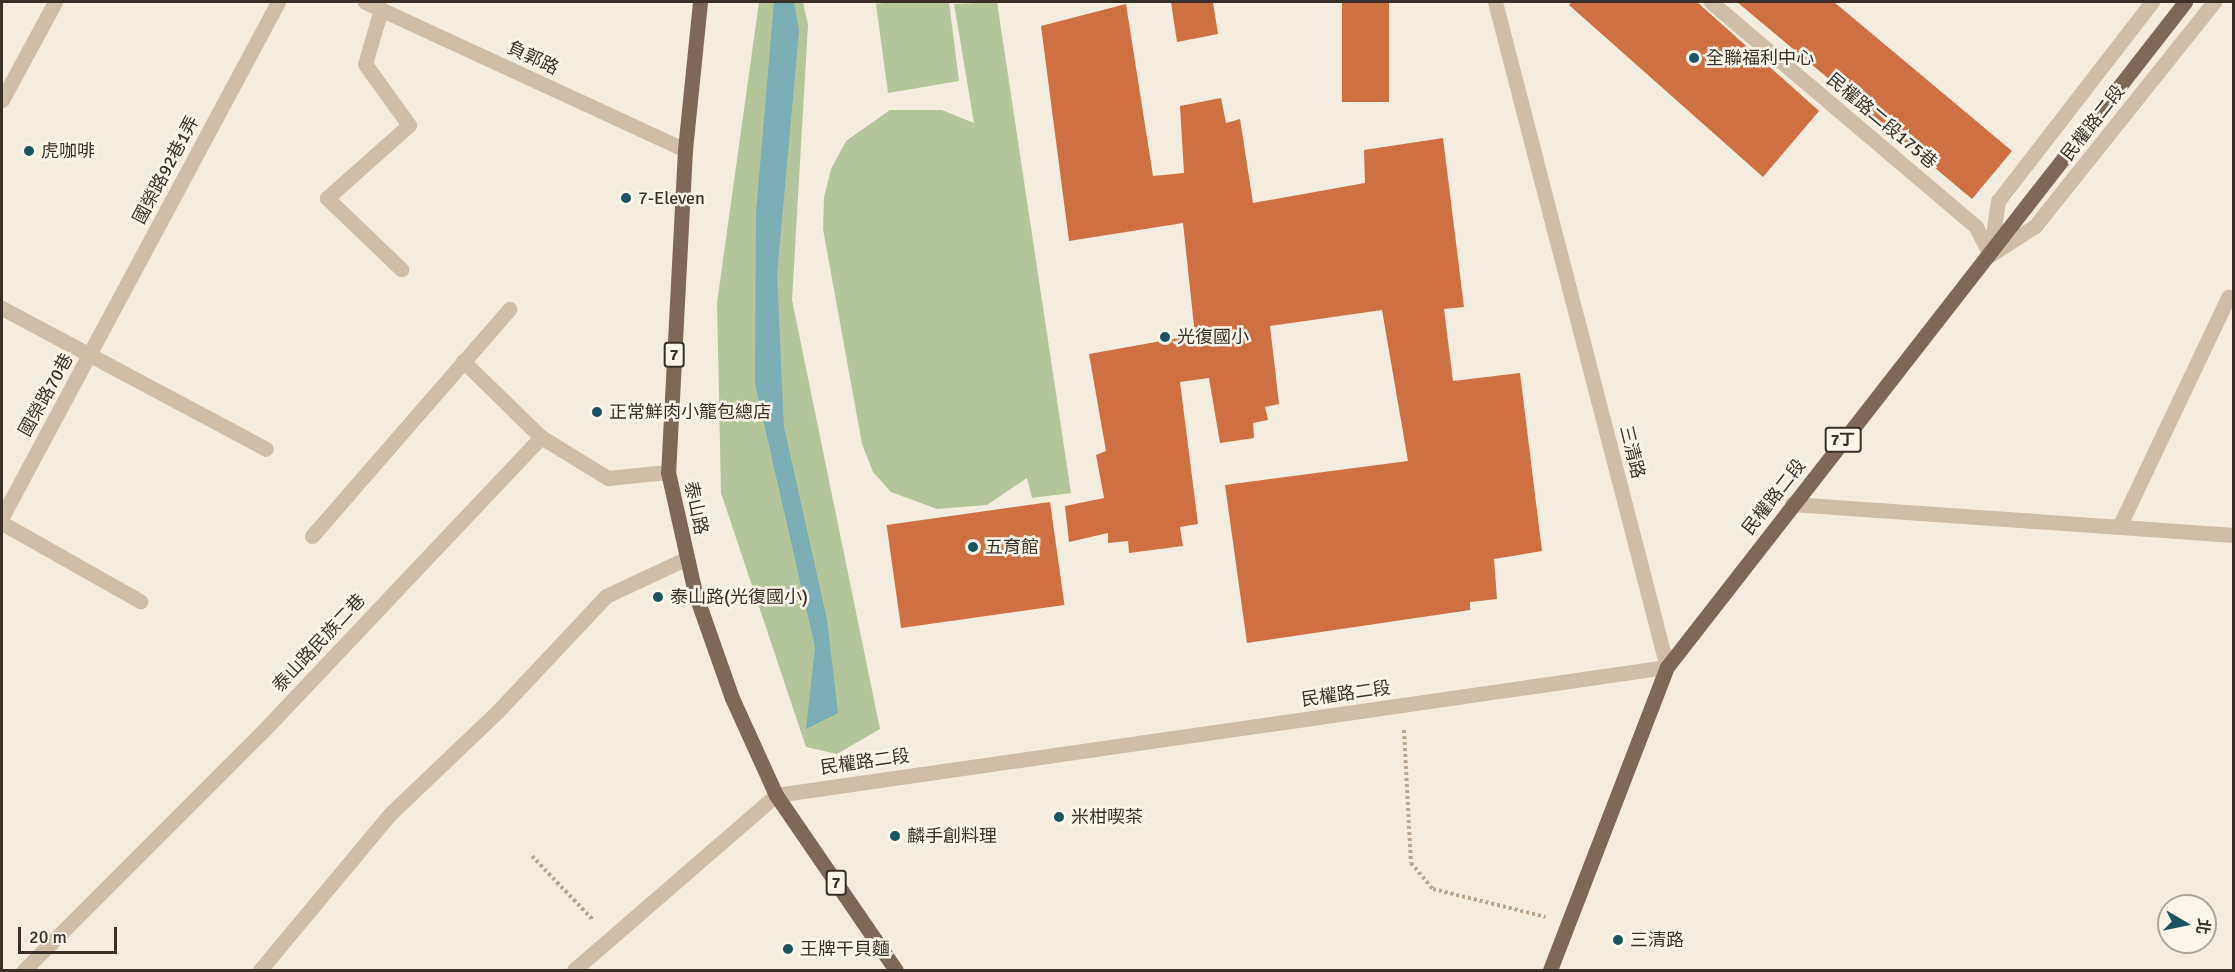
<!DOCTYPE html>
<meta charset="utf-8">
<style>
body{margin:0}
#map{position:relative;width:2235px;height:972px;overflow:hidden;background:#f4ecde;font-family:Signika,"Noto Sans TC",sans-serif}
div>[style]{position:absolute}
.green>*{inset:0;background:#b4c59c}
.water>*{inset:0;background:#7aadb4}
.building>*{inset:0;background:#ce7042;transform-origin:0 0}
.path>*{height:4px;margin-top:-2px;transform-origin:0;background:repeating-linear-gradient(90deg,#baa792 0 3px,transparent 0 6px)}
.service>*{height:15px;margin:-7.5px;padding:0 7.5px;transform-origin:7.5px;border-radius:7.5px;background:#cebda8}
.minor>*{height:15px;margin:-7.5px;padding:0 7.5px;transform-origin:7.5px;border-radius:7.5px;background:#cebda8}
.primary>*{height:15px;margin:-7.5px;padding:0 7.5px;transform-origin:7.5px;border-radius:7.5px;background:#7d6859}
.dots>*{width:16px;height:16px;translate:-50% -50%;box-sizing:border-box;border:3px solid #fbf5eb;border-radius:50%}
span{translate:-50% -50%;white-space:nowrap;text-align:center;line-height:1.15;-webkit-text-stroke:5px #fbf5eb;paint-order:stroke}
.shield-label span{padding:2px 4px;background:#fbf5eb;border:2px solid;border-radius:4px;-webkit-text-stroke-width:0}
.shield-label{font-size:16px;color:#3a3029;font-weight:700}
.street-label{font-size:18px;color:#3a3029}
.poi-label{font-size:18px;color:#3a3029}
.left{translate:0 -50%;text-align:left}
.frame{position:absolute;inset:0;border:3px solid #3a3029;pointer-events:none}
.north{position:absolute;left:2157px;top:894px;width:60px;height:60px;box-sizing:border-box;background:#fbf5eb;border:2px solid #aea69d;border-radius:50%;rotate:99deg;font-size:16px;font-weight:700;line-height:24px;text-align:center;color:#3a3029}
.north::after{content:'';display:block;margin:auto;width:21px;height:27px;background:#1b555f;clip-path:polygon(50% 0,100% 100%,50% 72%,0 100%)}
.scale{position:absolute;left:18px;top:927px;width:99px;height:27px;box-sizing:border-box;border:3px solid #3a3029;border-top:0;padding-left:8px;font-size:18px;line-height:21px;white-space:nowrap;color:#3a3029;-webkit-text-stroke:4px #fbf5eb;paint-order:stroke}
</style>
<div id="map">
<div class="green">
<div style="clip-path:polygon(759px 2px,803px 2px,808px 25px,792px 300px,880px 729px,837px 754px,806px 747px,721px 493px,717px 303px)"></div>
<div style="clip-path:polygon(892px 2px,949px 2px,959px 81px,888px 93px,876px 4px)"></div>
<div style="clip-path:polygon(997px 2px,1071px 493px,1032px 498px,1027px 478px,987px 505px,937px 509px,891px 492px,873px 472px,862px 444px,823px 229px,824px 197px,831px 169px,846px 141px,890px 110px,942px 110px,974px 123px,954px 4px)"></div>
</div>
<div class="water">
<div style="clip-path:polygon(774px 2px,794px 2px,799px 31px,777px 275px,784px 427px,827px 620px,838px 713px,806px 729px,815px 647px,755px 384px,756px 213px)"></div>
</div>
<div class="building">
<div style="clip-path:polygon(1171px 2px,1213px 2px,1218px 34px,1177px 42px)"></div>
<div style="left:1342px;top:2px;width:47px;height:100px"></div>
<div style="clip-path:polygon(1572px 2px,1697px 2px,1819px 111px,1763px 177px,1569px 5px)"></div>
<div style="clip-path:polygon(1737px 2px,1834px 2px,2012px 151px,1972px 199px)"></div>
<div style="clip-path:polygon(1126px 4px,1153px 176px,1184px 173px,1180px 106px,1221px 98px,1226px 123px,1240px 119px,1253px 203px,1365px 183px,1364px 150px,1443px 138px,1464px 307px,1444px 309px,1453px 381px,1520px 373px,1542px 551px,1494px 559px,1497px 599px,1470px 602px,1470px 610px,1247px 643px,1225px 485px,1408px 461px,1382px 310px,1270px 326px,1279px 404px,1265px 407px,1268px 420px,1253px 423px,1254px 438px,1220px 443px,1209px 378px,1180px 382px,1198px 524px,1180px 527px,1183px 546px,1129px 553px,1128px 541px,1108px 543px,1108px 533px,1069px 542px,1065px 506px,1104px 498px,1096px 455px,1106px 451px,1089px 354px,1195px 335px,1183px 223px,1069px 241px,1041px 26px)"></div>
<div style="left:1050px;top:502px;width:104px;height:165px;rotate:82deg"></div>
</div>
<div class="path">
<div style="left:1404px;top:730px;width:133px;rotate:87deg"></div>
<div style="left:1411px;top:863px;width:34px;rotate:50deg"></div>
<div style="left:1433px;top:889px;width:116px;rotate:13.9deg"></div>
<div style="left:532px;top:856px;width:88px;rotate:46.4deg"></div>
</div>
<div class="service">
<div style="left:1711px;top:2px;width:348px;rotate:40.3deg"></div>
<div style="left:1976px;top:227px;width:31px;rotate:63deg"></div>
<div style="left:381px;top:9px;width:57px;rotate:106.2deg"></div>
<div style="left:365px;top:64px;width:75px;rotate:54.2deg"></div>
<div style="left:409px;top:125px;width:110px;rotate:138.3deg"></div>
<div style="left:327px;top:198px;width:103px;rotate:43.8deg"></div>
<div style="left:1990px;top:255px;width:54px;rotate:-32.8deg"></div>
<div style="left:2035px;top:226px;width:287px;rotate:-51.4deg"></div>
<div style="left:1990px;top:255px;width:55px;rotate:-81.6deg"></div>
<div style="left:1998px;top:201px;width:252px;rotate:-52.3deg"></div>
<div style="left:2px;top:308px;width:299px;rotate:28.1deg"></div>
<div style="left:463px;top:361px;width:109px;rotate:44.3deg"></div>
<div style="left:2px;top:517px;width:584px;rotate:-61.81deg"></div>
<div style="left:2px;top:523px;width:159px;rotate:29.5deg"></div>
<div style="left:2119px;top:527px;width:255px;rotate:-64.6deg"></div>
<div style="left:312px;top:536px;width:301px;rotate:-49deg"></div>
<div style="left:24px;top:970px;width:341px;rotate:-45deg"></div>
<div style="left:265px;top:729px;width:402px;rotate:-46.6deg"></div>
<div style="left:541px;top:437px;width:79px;rotate:31.5deg"></div>
<div style="left:608px;top:478px;width:60px;rotate:-5.7deg"></div>
<div style="left:260px;top:970px;width:204px;rotate:-50.2deg"></div>
<div style="left:391px;top:813px;width:148px;rotate:-43.6deg"></div>
<div style="left:498px;top:711px;width:158px;rotate:-46.8deg"></div>
<div style="left:606px;top:596px;width:89px;rotate:-25.1deg"></div>
</div>
<div class="minor">
<div style="left:365px;top:2px;width:353px;rotate:24.8deg"></div>
<div style="left:2px;top:100px;width:111px;rotate:-61.6deg"></div>
<div style="left:1792px;top:504px;width:443px;rotate:4deg"></div>
<div style="left:574px;top:970px;width:267px;rotate:-40.9deg"></div>
<div style="left:776px;top:795px;width:900px;rotate:-8.18deg"></div>
<div style="left:1667px;top:667px;width:687px;rotate:-104.5deg"></div>
</div>
<div class="primary">
<div style="left:700px;top:2px;width:149px;rotate:95.8deg"></div>
<div style="left:685px;top:150px;width:322px;rotate:93deg"></div>
<div style="left:668px;top:472px;width:124px;rotate:77.4deg"></div>
<div style="left:695px;top:593px;width:111px;rotate:70.6deg"></div>
<div style="left:732px;top:698px;width:107px;rotate:65.6deg"></div>
<div style="left:776px;top:795px;width:212px;rotate:55.6deg"></div>
<div style="left:1550px;top:970px;width:325px;rotate:-68.9deg"></div>
<div style="left:1667px;top:667px;width:843px;rotate:-52.08deg"></div>
</div>
<div class="dots">
<div style="left:1694px;top:58px;background:#1b555f"></div>
<div style="left:29px;top:151px;background:#1b555f"></div>
<div style="left:626px;top:198px;background:#1b555f"></div>
<div style="left:1165px;top:337px;background:#1b555f"></div>
<div style="left:597px;top:412px;background:#1b555f"></div>
<div style="left:973px;top:547px;background:#1b555f"></div>
<div style="left:658px;top:597px;background:#1b555f"></div>
<div style="left:1059px;top:817px;background:#1b555f"></div>
<div style="left:895px;top:836px;background:#1b555f"></div>
<div style="left:1618px;top:940px;background:#1b555f"></div>
<div style="left:788px;top:949px;background:#1b555f"></div>
</div>
<div class="shield-label">
<span style="left:674px;top:355px">7</span>
<span style="left:1843px;top:440px">7丁</span>
<span style="left:836px;top:883px">7</span>
</div>
<div class="street-label">
<span style="left:533px;top:58px;rotate:25deg">負郭路</span>
<span style="left:1882px;top:121px;rotate:40deg">民權路二段175巷</span>
<span style="left:2093px;top:123px;rotate:-52deg">民權路二段</span>
<span style="left:166px;top:170px;rotate:-62deg">國榮路92巷1弄</span>
<span style="left:46px;top:395px;rotate:-61deg">國榮路70巷</span>
<span style="left:1632px;top:452px;rotate:76deg">三清路</span>
<span style="left:1774px;top:497px;rotate:-52deg">民權路二段</span>
<span style="left:696px;top:508px;rotate:78deg">泰山路</span>
<span style="left:319px;top:643px;rotate:-47deg">泰山路民族二巷</span>
<span style="left:1346px;top:694px;rotate:-8deg">民權路二段</span>
<span style="left:865px;top:762px;rotate:-8deg">民權路二段</span>
</div>
<div class="poi-label">
<span class="left" style="left:1706px;top:58px">全聯福利中心</span>
<span class="left" style="left:41px;top:151px">虎咖啡</span>
<span class="left" style="left:638px;top:198px">7-Eleven</span>
<span class="left" style="left:1177px;top:337px">光復國小</span>
<span class="left" style="left:609px;top:412px">正常鮮肉小籠包總店</span>
<span class="left" style="left:985px;top:547px">五育館</span>
<span class="left" style="left:670px;top:597px">泰山路(光復國小)</span>
<span class="left" style="left:1071px;top:817px">米柑喫茶</span>
<span class="left" style="left:907px;top:836px">麟手創料理</span>
<span class="left" style="left:1630px;top:940px">三清路</span>
<span class="left" style="left:800px;top:949px">王牌干貝麵</span>
</div>
<div class="frame"></div>
<div class="north">北</div>
<div class="scale">20 m</div>
</div>
